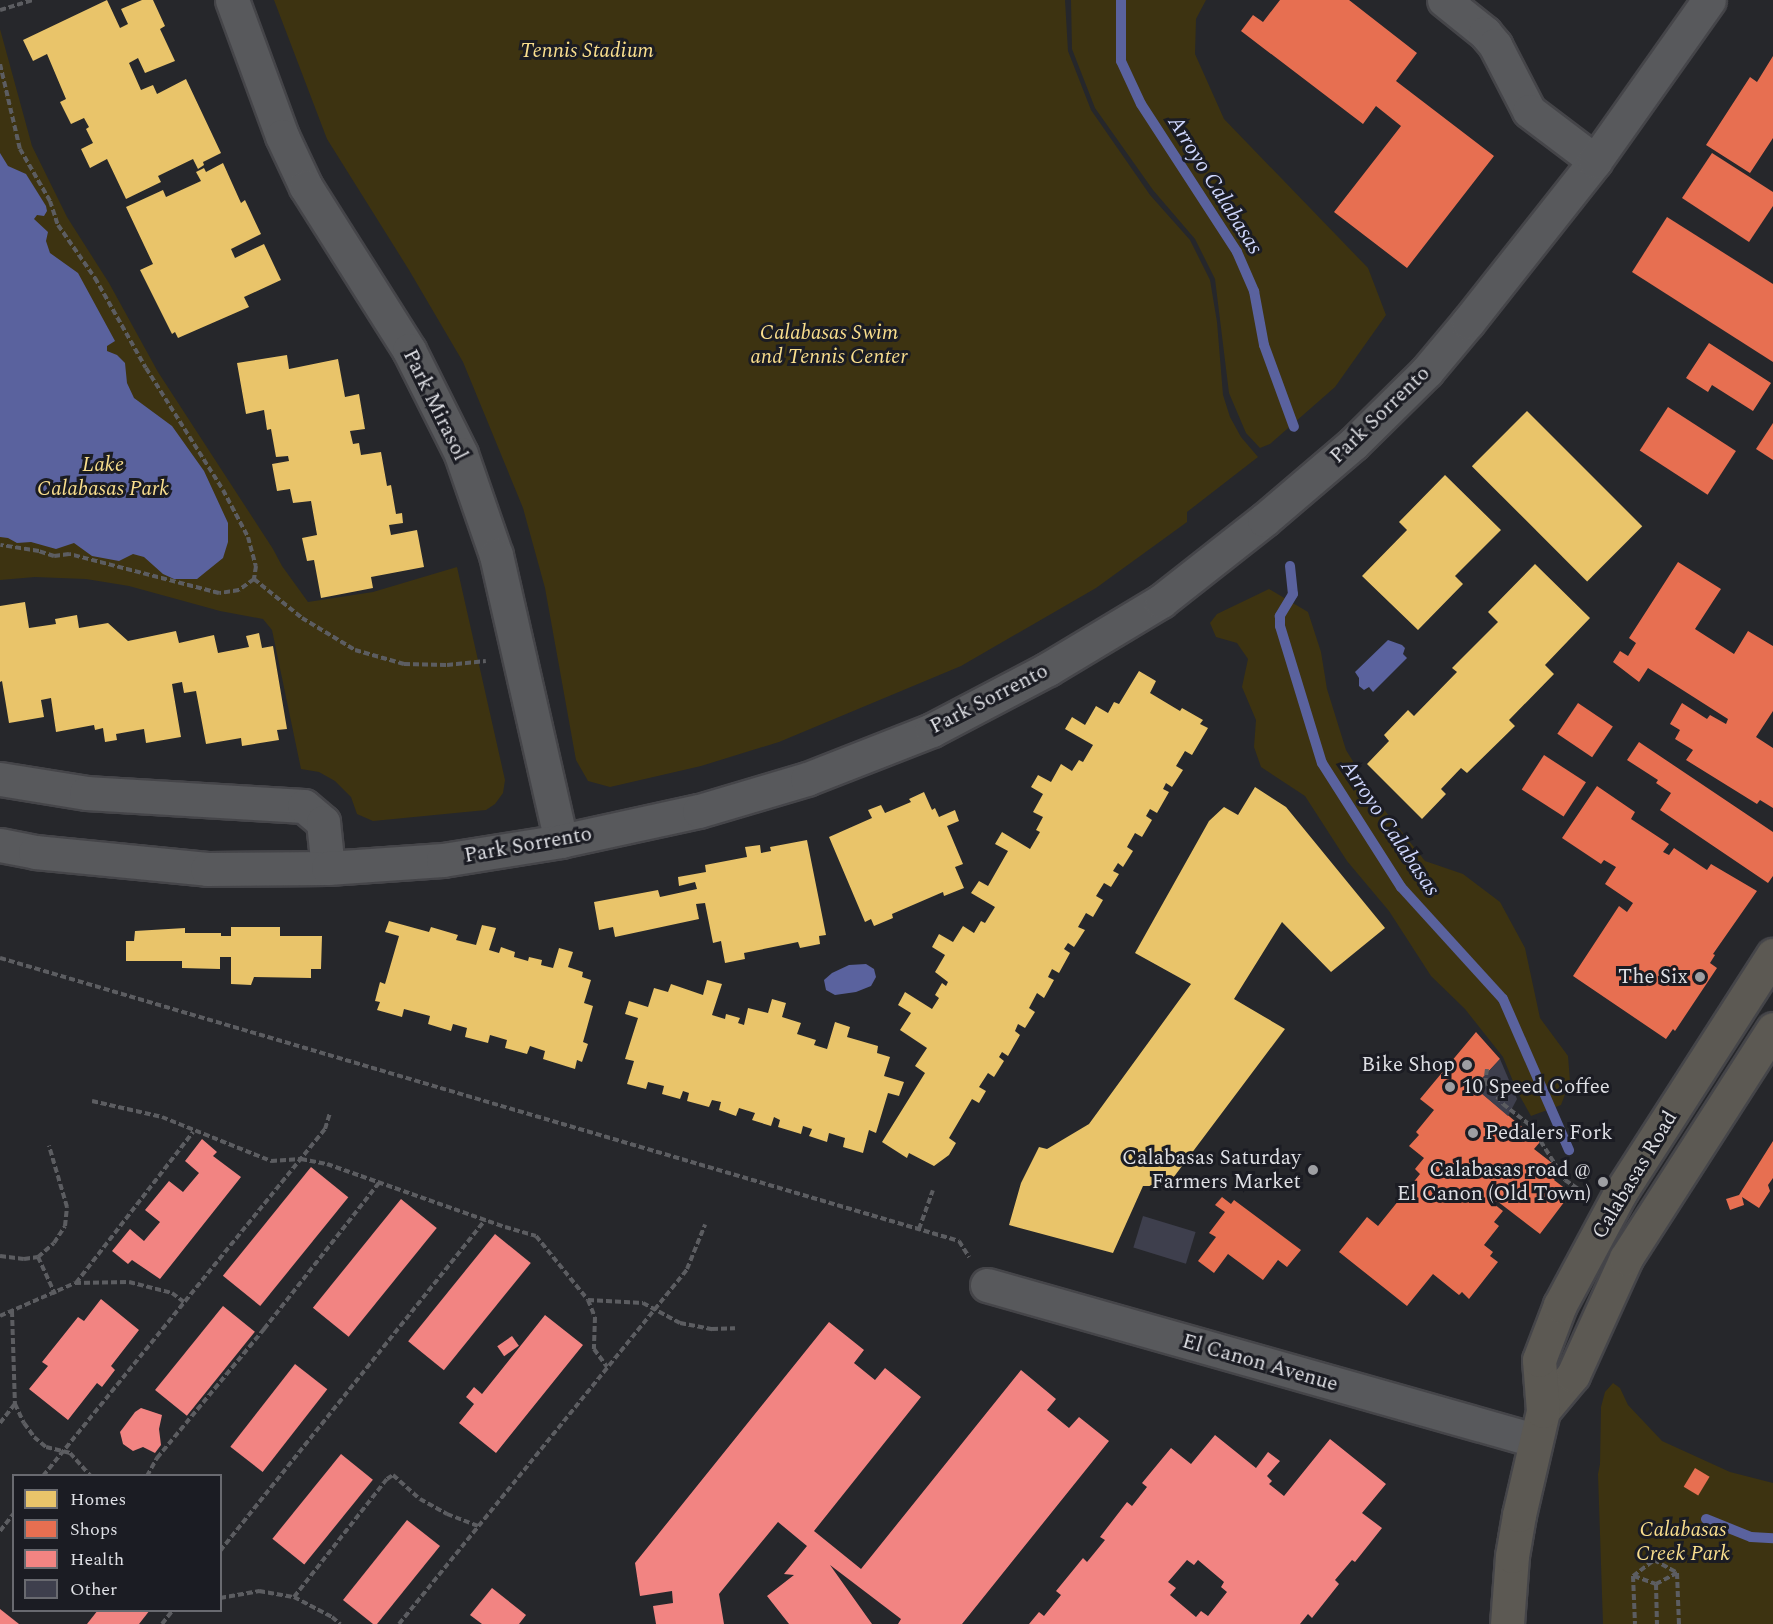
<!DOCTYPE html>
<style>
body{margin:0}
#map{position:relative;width:1773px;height:1624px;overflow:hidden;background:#26272b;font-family:Spectral,serif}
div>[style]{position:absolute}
.green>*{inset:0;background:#3d3311}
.water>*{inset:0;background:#5a629e}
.homes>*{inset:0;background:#e9c46a;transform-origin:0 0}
.shops>*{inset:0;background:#e76f51;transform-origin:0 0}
.health>*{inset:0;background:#f28482;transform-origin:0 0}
.stream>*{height:10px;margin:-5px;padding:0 5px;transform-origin:5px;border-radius:5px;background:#5a629e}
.building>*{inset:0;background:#3e3f4d;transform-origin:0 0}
.path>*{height:4px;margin-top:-2px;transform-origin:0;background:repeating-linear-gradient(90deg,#5c5d61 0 6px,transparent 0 9px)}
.roads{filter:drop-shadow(2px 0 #454549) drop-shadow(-2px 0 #454549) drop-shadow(0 2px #454549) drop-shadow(0 -2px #454549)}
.minor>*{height:33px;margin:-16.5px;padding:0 16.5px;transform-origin:16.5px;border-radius:16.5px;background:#58595c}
.major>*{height:33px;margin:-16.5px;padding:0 16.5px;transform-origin:16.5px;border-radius:16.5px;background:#5c5953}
.dots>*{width:16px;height:16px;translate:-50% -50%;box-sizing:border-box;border:3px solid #1b1c23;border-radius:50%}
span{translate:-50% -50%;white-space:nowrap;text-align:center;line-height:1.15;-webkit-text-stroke:6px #1b1c23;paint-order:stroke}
.park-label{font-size:21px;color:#f9de8d;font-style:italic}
.street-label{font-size:21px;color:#dedfe4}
.poi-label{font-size:21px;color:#dedfe4}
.right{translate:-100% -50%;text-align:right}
.left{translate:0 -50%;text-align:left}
.water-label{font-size:22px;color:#cfd7fd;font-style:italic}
.legend{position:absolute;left:12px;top:1474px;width:210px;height:138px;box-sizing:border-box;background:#1b1c23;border:2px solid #696a70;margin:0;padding:8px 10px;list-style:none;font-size:18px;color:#dedfe4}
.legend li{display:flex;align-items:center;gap:12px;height:30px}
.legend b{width:30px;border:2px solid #696a70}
</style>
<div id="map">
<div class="green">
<div style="clip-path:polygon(274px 0,1065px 0,1068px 51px,1091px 110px,1150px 195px,1190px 240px,1210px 280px,1217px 322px,1223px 395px,1230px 417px,1241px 437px,1258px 457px,1187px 512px,1187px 522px,1096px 588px,961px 666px,779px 742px,701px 766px,610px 787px,588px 781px,576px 760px,545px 588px,523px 508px,463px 362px,409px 270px,327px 139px)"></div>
<div style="clip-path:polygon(1071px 0,1206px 0,1196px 19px,1195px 54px,1224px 119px,1368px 268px,1386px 315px,1335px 387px,1270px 444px,1260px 448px,1246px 433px,1229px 393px,1215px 279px,1195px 239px,1153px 190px,1095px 108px,1072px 49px)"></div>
<div style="clip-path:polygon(0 29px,32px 146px,67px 217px,109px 283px,158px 372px,273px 549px,282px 566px,308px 602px,373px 592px,457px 567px,505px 780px,503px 793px,495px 804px,486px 810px,373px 821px,357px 814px,351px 797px,335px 781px,319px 772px,301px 769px,272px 630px,263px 619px,220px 611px,129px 586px,86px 579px,35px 577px,0 580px)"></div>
<div style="clip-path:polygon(1269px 589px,1308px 612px,1321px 652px,1327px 689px,1346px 750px,1378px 802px,1425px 861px,1463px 874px,1500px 902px,1525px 948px,1540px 1018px,1568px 1056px,1570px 1081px,1561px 1105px,1531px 1116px,1517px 1091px,1503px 1057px,1465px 1009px,1431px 976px,1389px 911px,1347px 861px,1305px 796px,1261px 767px,1254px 747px,1256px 720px,1242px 687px,1248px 659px,1237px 643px,1216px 637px,1210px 623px,1217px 614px)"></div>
<div style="clip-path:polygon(1613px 1383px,1620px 1388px,1628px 1405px,1662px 1441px,1730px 1472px,1773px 1483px,1773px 1624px,1603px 1624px,1598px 1474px,1600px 1464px,1601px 1407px,1605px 1392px)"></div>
</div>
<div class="water">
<div style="clip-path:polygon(0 153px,8px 166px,26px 174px,46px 206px,47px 211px,44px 216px,37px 215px,34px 219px,48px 232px,46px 241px,50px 253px,78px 273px,115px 341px,107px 346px,107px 351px,117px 355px,125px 363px,127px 383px,134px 398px,172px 426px,204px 471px,228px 523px,228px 542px,223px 558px,197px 579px,174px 579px,163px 574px,144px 557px,133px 554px,119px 561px,92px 556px,74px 543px,56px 549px,31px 542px,17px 543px,8px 538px,0 537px)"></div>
<div style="clip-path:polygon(1388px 640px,1402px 645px,1405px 648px,1403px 654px,1407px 658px,1373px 692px,1369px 687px,1364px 690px,1359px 686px,1359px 678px,1355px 672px)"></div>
<div style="clip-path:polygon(866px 964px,874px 969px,876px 977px,871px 986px,856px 992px,835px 995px,826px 990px,824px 980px,832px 973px,849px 965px)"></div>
</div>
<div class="homes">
<div style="clip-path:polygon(107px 0,120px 28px,128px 24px,121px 9px,142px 0,153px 0,165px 26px,160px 29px,175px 61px,145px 73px,138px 58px,129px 63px,141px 90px,153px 85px,157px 94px,186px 79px,221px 153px,203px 162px,204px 165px,198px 169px,193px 159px,158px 176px,161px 182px,126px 199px,107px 159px,90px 168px,81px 149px,93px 143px,86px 129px,89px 127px,84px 118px,71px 124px,60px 102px,66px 99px,47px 54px,33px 61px,23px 40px)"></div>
<div style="clip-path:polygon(223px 163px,241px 203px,245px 200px,261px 234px,231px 249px,235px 258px,264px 244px,281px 280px,244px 297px,249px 307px,178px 338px,175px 332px,172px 334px,140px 270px,153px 264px,126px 207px,163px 190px,166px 197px,201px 181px,196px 172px,204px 168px,206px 172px)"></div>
<div style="clip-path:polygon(287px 355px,289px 369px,338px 359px,345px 397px,359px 394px,365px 429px,350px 431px,353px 444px,359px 443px,361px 455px,381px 452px,387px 486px,391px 485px,396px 514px,402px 513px,403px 523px,389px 525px,391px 535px,417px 530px,424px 567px,371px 577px,373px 588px,321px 598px,314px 560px,307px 561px,302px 538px,317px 535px,311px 501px,293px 503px,290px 489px,277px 491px,272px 464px,289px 461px,288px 456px,276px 457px,271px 429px,267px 430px,264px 410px,246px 414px,237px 363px)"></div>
<div style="left:1527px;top:411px;width:163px;height:78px;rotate:45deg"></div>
<div style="clip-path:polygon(1445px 475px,1501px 530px,1455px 576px,1463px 584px,1418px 630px,1362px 576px,1407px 530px,1399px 522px)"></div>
<div style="clip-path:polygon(1535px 564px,1590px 618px,1545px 665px,1554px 674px,1509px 720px,1515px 726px,1467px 773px,1461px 768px,1441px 789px,1446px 794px,1422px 819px,1367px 764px,1389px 741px,1384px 735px,1408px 710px,1414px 716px,1457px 672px,1452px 668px,1498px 622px,1488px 612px)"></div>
<div style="clip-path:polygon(25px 602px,29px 628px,56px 624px,55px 619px,77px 615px,79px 628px,108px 623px,128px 641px,176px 631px,179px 643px,214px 635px,218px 653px,249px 647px,246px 636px,259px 633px,262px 648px,273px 646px,287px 729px,277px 730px,279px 740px,242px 746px,241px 738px,206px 744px,196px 691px,184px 693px,182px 682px,172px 684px,181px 737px,146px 743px,144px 729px,116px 734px,117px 740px,105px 742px,103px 728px,95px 730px,94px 725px,56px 732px,51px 698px,41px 700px,44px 717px,9px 723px,2px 681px,0 682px,0 606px)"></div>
<div style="clip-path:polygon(1139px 671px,1156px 681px,1150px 693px,1180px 711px,1182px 708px,1203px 720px,1200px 724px,1208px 728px,1192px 755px,1185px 751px,1176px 766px,1183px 770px,1172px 787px,1166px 783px,1163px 789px,1169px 792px,1157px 813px,1150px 809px,1146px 816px,1152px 820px,1142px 837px,1135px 833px,1127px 847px,1133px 851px,1123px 867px,1118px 863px,1113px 871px,1119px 874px,1111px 887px,1104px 883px,1096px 896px,1103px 900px,1093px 917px,1086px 913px,1078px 927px,1085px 930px,1074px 947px,1068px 943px,1064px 949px,1070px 953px,1059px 973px,1052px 969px,1048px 977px,1054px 980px,1044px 998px,1037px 993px,1029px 1008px,1035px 1012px,1025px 1028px,1018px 1024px,1015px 1031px,1020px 1035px,1008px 1056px,1002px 1052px,999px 1057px,1004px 1061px,994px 1077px,988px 1073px,979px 1087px,986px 1091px,979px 1103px,972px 1099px,949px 1138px,956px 1143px,949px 1155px,934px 1166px,909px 1153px,907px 1158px,882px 1142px,925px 1073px,915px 1066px,927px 1048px,900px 1030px,911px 1013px,898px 1005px,905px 992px,932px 1009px,939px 998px,935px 995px,942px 983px,946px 986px,948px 982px,935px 972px,945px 955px,932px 947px,939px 934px,953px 942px,963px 926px,974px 933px,981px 921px,985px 923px,995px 907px,971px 893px,979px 881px,988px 886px,1008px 851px,995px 844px,1002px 832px,1030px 849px,1040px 832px,1036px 830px,1043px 817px,1033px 812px,1043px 794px,1031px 787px,1038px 775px,1051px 782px,1061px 764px,1072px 771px,1079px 760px,1083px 762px,1093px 745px,1065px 729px,1072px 717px,1085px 725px,1096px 706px,1108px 713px,1114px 702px,1119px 704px)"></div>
<div style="clip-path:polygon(1255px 787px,1286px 807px,1385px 928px,1331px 972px,1282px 922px,1234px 999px,1285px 1029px,1167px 1186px,1143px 1186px,1113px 1253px,1009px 1225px,1021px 1183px,1039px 1147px,1047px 1149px,1089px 1124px,1191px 984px,1135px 953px,1209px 821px,1224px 807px,1238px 815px)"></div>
<div style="clip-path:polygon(924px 792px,932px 810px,935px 808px,939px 817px,955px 810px,959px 821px,947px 826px,963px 864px,955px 867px,964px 888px,944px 896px,943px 892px,892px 914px,893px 918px,874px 926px,871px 919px,865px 922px,829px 837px,872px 818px,868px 810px,881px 805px,885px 813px,911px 802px,909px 799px)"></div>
<div style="clip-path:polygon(807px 840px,826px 935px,819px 936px,820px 944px,800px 948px,798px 942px,744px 953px,745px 959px,725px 963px,721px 941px,713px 943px,705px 903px,696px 904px,699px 919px,615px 937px,613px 927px,599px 930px,594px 902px,658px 890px,660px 897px,697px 889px,695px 882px,679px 886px,678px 877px,706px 872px,705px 865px,747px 857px,745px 847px,760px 845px,761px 853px,771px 851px,770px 847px)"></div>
<div style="clip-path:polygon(389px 921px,429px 932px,431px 927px,458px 935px,456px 940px,476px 945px,482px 925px,496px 928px,489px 950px,499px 953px,501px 947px,515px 952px,514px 957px,528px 961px,529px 957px,542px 960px,541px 965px,553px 968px,559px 948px,573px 952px,568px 967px,583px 972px,582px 977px,591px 980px,584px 1003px,593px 1006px,583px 1042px,588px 1044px,582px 1062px,577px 1060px,575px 1069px,543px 1059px,545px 1051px,530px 1046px,527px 1054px,505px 1048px,507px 1040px,490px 1035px,488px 1043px,465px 1037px,467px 1028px,453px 1024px,451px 1031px,428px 1024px,430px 1016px,404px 1009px,402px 1017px,377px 1010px,380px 1002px,375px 1001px,380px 982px,385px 984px,399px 936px,385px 932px)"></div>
<div style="clip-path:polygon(231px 927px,280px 927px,280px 936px,322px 936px,321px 969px,311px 969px,311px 978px,254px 977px,251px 985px,231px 984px,231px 957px,220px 957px,220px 969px,182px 968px,182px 961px,126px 961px,126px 941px,134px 941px,135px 931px,185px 928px,185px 933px,221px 933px,221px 936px,231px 936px)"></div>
<div style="clip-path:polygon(707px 980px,722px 984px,712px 1015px,725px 1019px,726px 1014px,740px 1018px,738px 1023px,744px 1025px,748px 1008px,768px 1013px,772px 999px,786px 1003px,782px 1017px,801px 1023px,797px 1034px,816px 1040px,814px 1045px,827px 1049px,835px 1022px,850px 1027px,847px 1037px,878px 1046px,877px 1053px,890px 1057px,884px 1076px,904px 1082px,899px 1096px,888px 1093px,876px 1133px,869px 1130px,863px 1153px,843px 1147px,845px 1138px,829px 1133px,827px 1142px,809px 1136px,812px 1129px,803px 1126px,801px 1134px,778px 1127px,780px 1120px,774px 1117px,771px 1126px,752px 1120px,755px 1113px,739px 1108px,736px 1116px,719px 1110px,721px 1102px,712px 1100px,709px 1107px,687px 1101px,689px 1093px,683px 1091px,680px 1099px,662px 1094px,664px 1086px,648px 1082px,646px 1089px,627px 1084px,634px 1061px,625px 1059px,638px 1018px,625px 1014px,629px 1001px,648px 1007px,654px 988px,668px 992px,671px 984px,703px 995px)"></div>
</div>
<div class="shops">
<div style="clip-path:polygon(1280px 0,1349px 0,1417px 53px,1396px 81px,1494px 156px,1407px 268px,1334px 212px,1401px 126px,1376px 106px,1363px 124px,1241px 31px,1253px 15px,1263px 22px)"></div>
<div style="clip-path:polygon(1773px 56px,1773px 138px,1750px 173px,1706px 145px,1750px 77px,1757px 82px)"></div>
<div style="clip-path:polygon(1712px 153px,1773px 192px,1773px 206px,1749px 242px,1682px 198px)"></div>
<div style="clip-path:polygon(1667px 217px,1773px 284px,1773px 362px,1632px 272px)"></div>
<div style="clip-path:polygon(1709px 343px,1771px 383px,1753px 411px,1712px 385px,1708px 392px,1686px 378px)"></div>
<div style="left:1668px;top:407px;width:81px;height:52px;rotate:33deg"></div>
<div style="clip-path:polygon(1773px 423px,1773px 460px,1756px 449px)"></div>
<div style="clip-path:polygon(1678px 562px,1721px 589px,1695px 629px,1734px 654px,1748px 631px,1773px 646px,1773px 711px,1756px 737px,1773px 748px,1773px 808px,1760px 800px,1757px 804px,1686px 760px,1693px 750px,1675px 739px,1680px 730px,1670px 724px,1682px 703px,1707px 719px,1710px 715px,1726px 724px,1728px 719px,1648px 668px,1639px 682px,1613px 662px,1620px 651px,1628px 656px,1636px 643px,1629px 638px)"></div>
<div style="left:1578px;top:703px;width:42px;height:37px;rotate:34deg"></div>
<div style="clip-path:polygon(1639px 742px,1773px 832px,1773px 876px,1768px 883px,1660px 810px,1671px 793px,1656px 783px,1658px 780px,1627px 760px)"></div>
<div style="left:1544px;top:755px;width:50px;height:41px;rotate:33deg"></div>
<div style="clip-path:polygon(1597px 786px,1635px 812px,1631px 819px,1669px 844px,1663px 852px,1669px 855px,1674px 848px,1707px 870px,1711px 864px,1757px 891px,1713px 954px,1715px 955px,1710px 963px,1717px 968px,1675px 1031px,1673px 1029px,1666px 1039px,1573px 976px,1619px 906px,1627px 912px,1633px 903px,1605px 884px,1616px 867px,1604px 860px,1601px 864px,1562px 838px)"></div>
<div style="clip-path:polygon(1476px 1032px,1500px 1059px,1474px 1087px,1540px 1142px,1534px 1149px,1561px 1170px,1554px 1180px,1571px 1193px,1540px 1234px,1497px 1201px,1494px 1204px,1503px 1211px,1494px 1222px,1499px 1226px,1484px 1245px,1493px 1252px,1490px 1256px,1498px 1262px,1469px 1299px,1462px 1292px,1459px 1295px,1433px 1274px,1407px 1306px,1339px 1252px,1367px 1217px,1378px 1226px,1420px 1174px,1415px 1169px,1424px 1158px,1409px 1146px,1419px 1135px,1416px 1132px,1434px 1110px,1420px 1099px)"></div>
<div style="clip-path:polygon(1773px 1141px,1773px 1178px,1768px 1185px,1770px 1191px,1759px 1208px,1742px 1197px,1744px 1205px,1730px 1210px,1726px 1199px,1739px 1195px)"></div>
<div style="clip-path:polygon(1222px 1197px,1231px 1204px,1234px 1200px,1301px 1250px,1287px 1267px,1278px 1260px,1263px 1280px,1228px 1254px,1214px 1273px,1198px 1261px,1216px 1237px,1209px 1233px,1225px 1212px,1215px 1205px)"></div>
<div style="left:1695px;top:1468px;width:17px;height:22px;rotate:31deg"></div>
</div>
<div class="health">
<div style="clip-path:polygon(202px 1139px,217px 1152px,213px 1156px,241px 1177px,160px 1279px,132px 1260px,128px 1264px,112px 1251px,130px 1229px,144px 1241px,160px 1222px,145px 1210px,169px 1181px,183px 1192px,199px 1173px,185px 1161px)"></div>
<div style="left:311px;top:1167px;width:48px;height:140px;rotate:39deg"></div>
<div style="left:401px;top:1199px;width:46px;height:140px;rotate:39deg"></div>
<div style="left:495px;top:1234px;width:46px;height:138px;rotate:39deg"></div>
<div style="clip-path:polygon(101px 1299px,139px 1330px,111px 1366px,115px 1370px,102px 1387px,97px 1383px,68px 1420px,29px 1389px,48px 1366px,42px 1362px,78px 1317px,84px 1321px)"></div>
<div style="left:223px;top:1306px;width:41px;height:108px;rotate:39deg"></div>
<div style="clip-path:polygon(545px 1315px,583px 1345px,496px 1453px,459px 1423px,474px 1404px,466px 1397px,474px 1387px,482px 1394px)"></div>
<div style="clip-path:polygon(829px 1322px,864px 1350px,854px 1363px,875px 1380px,885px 1368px,921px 1397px,814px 1531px,861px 1569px,1021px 1370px,1056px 1399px,1047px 1410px,1069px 1428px,1079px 1417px,1109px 1441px,962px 1624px,898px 1624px,901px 1619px,830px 1565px,872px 1624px,789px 1624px,767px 1596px,794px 1575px,784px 1574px,807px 1546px,778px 1522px,719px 1594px,724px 1624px,656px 1624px,653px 1606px,673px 1603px,672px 1591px,640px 1596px,635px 1563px)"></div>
<div style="left:512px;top:1336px;width:12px;height:18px;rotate:55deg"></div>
<div style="left:295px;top:1364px;width:41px;height:105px;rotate:38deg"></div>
<div style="clip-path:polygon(141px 1408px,162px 1415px,159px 1429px,161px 1445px,155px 1453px,143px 1447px,133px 1451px,123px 1444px,120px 1432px,135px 1412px)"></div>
<div style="clip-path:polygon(evenodd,1215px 1435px,1256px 1468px,1268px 1452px,1280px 1461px,1267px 1476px,1272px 1481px,1269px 1484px,1284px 1496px,1330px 1439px,1386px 1484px,1362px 1513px,1382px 1528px,1355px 1562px,1352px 1560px,1335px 1580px,1339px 1584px,1312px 1618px,1308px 1614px,1300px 1624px,1029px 1624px,1039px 1612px,1044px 1616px,1061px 1595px,1056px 1591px,1083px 1558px,1087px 1562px,1105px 1540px,1100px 1537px,1127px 1502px,1132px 1506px,1147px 1487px,1142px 1483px,1171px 1448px,1191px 1464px,1215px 1435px,1187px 1560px,1194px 1565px,1198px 1560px,1224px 1582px,1221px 1587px,1227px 1592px,1208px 1616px,1201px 1611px,1196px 1617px,1170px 1595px,1176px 1588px,1168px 1582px,1187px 1560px)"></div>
<div style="left:341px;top:1454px;width:41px;height:109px;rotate:39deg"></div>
<div style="clip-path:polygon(407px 1520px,440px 1546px,377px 1624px,373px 1624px,343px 1600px)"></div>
<div style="clip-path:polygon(492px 1588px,526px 1615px,519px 1624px,482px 1624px,470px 1615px)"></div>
<div style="clip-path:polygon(0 1609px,19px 1624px,0 1624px)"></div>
<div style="clip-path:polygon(98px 1610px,150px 1610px,139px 1624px,87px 1624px)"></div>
</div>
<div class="stream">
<div style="left:1121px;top:0;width:61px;rotate:90deg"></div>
<div style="left:1121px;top:61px;width:47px;rotate:65.1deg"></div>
<div style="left:1141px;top:104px;width:176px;rotate:57deg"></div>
<div style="left:1237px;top:252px;width:43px;rotate:66.4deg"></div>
<div style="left:1254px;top:291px;width:55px;rotate:79.5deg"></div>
<div style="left:1264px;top:345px;width:87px;rotate:69.9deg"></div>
<div style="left:1290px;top:566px;width:28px;rotate:84deg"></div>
<div style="left:1293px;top:594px;width:26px;rotate:121deg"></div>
<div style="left:1280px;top:616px;width:10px;rotate:90deg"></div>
<div style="left:1280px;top:626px;width:143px;rotate:73deg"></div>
<div style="left:1322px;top:763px;width:147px;rotate:57.5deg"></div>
<div style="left:1401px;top:887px;width:151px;rotate:47.7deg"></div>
<div style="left:1503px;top:999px;width:165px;rotate:66.4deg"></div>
<div style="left:1706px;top:1519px;width:48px;rotate:21.8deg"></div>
<div style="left:1751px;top:1537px;width:22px;rotate:3deg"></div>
</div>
<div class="building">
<div style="clip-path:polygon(1500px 1059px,1517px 1099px,1508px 1116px,1474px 1087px)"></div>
<div style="left:1143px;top:1216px;width:55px;height:33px;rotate:17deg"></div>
</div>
<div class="path">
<div style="left:0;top:10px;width:34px;rotate:-17deg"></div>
<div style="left:0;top:64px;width:87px;rotate:76.8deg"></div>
<div style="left:20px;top:149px;width:60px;rotate:60deg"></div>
<div style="left:50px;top:201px;width:25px;rotate:72deg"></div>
<div style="left:58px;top:225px;width:65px;rotate:55.1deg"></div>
<div style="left:95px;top:278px;width:103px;rotate:60.5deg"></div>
<div style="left:146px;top:368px;width:144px;rotate:57.7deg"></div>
<div style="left:223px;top:490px;width:53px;rotate:62deg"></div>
<div style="left:248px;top:537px;width:30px;rotate:75deg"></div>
<div style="left:256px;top:566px;width:13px;rotate:99deg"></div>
<div style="left:254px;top:579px;width:19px;rotate:144deg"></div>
<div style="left:239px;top:590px;width:20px;rotate:171deg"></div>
<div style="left:219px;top:593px;width:155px;rotate:-165.4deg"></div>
<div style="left:69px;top:554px;width:15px;rotate:172deg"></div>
<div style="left:54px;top:556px;width:16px;rotate:-162deg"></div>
<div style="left:39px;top:551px;width:39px;rotate:-171deg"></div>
<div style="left:254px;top:579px;width:62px;rotate:39.1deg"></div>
<div style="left:302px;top:618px;width:62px;rotate:31.1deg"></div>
<div style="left:355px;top:650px;width:51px;rotate:15.9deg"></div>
<div style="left:404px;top:664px;width:43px;rotate:1.3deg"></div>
<div style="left:447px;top:665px;width:39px;rotate:-6deg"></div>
<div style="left:0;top:958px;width:1000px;rotate:16.44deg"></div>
<div style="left:959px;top:1241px;width:19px;rotate:58deg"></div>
<div style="left:1487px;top:1069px;width:14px;rotate:98deg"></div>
<div style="left:1485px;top:1083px;width:28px;rotate:49deg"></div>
<div style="left:1503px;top:1104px;width:36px;rotate:38deg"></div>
<div style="left:1531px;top:1126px;width:64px;rotate:57.8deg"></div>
<div style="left:1565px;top:1180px;width:23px;rotate:34deg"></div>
<div style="left:92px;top:1101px;width:72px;rotate:12.9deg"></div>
<div style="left:162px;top:1117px;width:118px;rotate:22deg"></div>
<div style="left:271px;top:1161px;width:30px;rotate:-4deg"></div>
<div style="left:301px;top:1159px;width:26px;rotate:11deg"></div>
<div style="left:327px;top:1164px;width:189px;rotate:19.5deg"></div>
<div style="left:505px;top:1227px;width:32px;rotate:16deg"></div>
<div style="left:536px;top:1236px;width:82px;rotate:50.9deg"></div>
<div style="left:588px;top:1300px;width:18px;rotate:68deg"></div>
<div style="left:595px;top:1317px;width:32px;rotate:92deg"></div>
<div style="left:594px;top:1349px;width:22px;rotate:54deg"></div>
<div style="left:919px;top:1229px;width:41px;rotate:-70.3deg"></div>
<div style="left:0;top:1256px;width:24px;rotate:7deg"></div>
<div style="left:24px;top:1259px;width:14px;rotate:-8deg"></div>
<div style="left:38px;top:1257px;width:41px;rotate:65.3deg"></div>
<div style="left:38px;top:1257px;width:21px;rotate:-41deg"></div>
<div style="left:54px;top:1243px;width:20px;rotate:-57deg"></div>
<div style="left:65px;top:1226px;width:19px;rotate:-84deg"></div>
<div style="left:67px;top:1207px;width:64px;rotate:-106.4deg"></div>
<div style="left:76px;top:1283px;width:191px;rotate:-52.2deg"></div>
<div style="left:588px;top:1300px;width:55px;rotate:3.1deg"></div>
<div style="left:643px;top:1303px;width:42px;rotate:28.4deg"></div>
<div style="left:680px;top:1323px;width:33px;rotate:11deg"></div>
<div style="left:712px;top:1329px;width:23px;rotate:-2deg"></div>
<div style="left:12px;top:1311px;width:93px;rotate:88.2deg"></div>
<div style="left:15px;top:1404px;width:21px;rotate:65deg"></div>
<div style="left:24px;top:1423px;width:17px;rotate:54deg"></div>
<div style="left:34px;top:1437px;width:16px;rotate:40deg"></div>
<div style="left:46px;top:1447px;width:25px;rotate:14deg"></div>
<div style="left:70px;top:1453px;width:31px;rotate:48deg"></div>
<div style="left:0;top:1316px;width:82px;rotate:-23.7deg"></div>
<div style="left:75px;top:1283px;width:54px;rotate:-1.1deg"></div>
<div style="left:129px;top:1282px;width:44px;rotate:14.3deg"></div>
<div style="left:172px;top:1293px;width:15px;rotate:37deg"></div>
<div style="left:0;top:1423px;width:24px;rotate:-52deg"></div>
<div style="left:43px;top:1476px;width:447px;rotate:-50.9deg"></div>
<div style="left:325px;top:1129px;width:17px;rotate:-73deg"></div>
<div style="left:147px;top:1476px;width:21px;rotate:-61deg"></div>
<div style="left:157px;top:1458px;width:168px;rotate:-50.3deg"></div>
<div style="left:264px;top:1329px;width:186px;rotate:-51.8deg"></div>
<div style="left:0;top:1531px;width:23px;rotate:-52deg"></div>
<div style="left:220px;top:1551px;width:424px;rotate:-51.3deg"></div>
<div style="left:1633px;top:1576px;width:26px;rotate:-37deg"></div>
<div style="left:1654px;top:1560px;width:26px;rotate:29deg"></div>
<div style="left:1677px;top:1573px;width:51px;rotate:87.8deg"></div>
<div style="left:1633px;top:1576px;width:48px;rotate:87.6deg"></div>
<div style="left:1634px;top:1576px;width:23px;rotate:20deg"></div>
<div style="left:1656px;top:1584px;width:24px;rotate:-28deg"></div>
<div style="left:1656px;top:1584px;width:40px;rotate:88.6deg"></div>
<div style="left:294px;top:1597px;width:150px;rotate:-51.8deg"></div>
<div style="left:387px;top:1479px;width:7px;rotate:-34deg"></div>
<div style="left:393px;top:1475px;width:36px;rotate:42deg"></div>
<div style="left:420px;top:1499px;width:31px;rotate:29deg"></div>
<div style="left:447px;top:1514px;width:33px;rotate:21deg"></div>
<div style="left:220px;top:1598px;width:40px;rotate:-10deg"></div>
<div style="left:259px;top:1591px;width:36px;rotate:10deg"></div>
<div style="left:294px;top:1597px;width:43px;rotate:27.8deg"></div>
<div style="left:332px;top:1617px;width:11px;rotate:41deg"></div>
<div style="left:162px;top:1624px;width:18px;rotate:-52deg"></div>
<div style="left:399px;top:1624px;width:457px;rotate:-50.9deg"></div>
<div style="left:687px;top:1269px;width:48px;rotate:-67.8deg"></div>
</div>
<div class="roads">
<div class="minor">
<div style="left:232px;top:0;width:145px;rotate:69.8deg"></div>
<div style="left:282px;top:136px;width:56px;rotate:64.8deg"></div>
<div style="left:306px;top:187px;width:193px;rotate:57.7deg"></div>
<div style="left:409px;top:350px;width:116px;rotate:63.4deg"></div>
<div style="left:461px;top:454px;width:107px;rotate:70.9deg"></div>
<div style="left:496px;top:555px;width:293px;rotate:77.2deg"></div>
<div style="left:1444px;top:0;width:53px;rotate:38.8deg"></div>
<div style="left:1485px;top:33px;width:16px;rotate:50deg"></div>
<div style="left:1495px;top:45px;width:74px;rotate:62.7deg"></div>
<div style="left:1529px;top:111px;width:83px;rotate:37.1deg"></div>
<div style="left:0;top:779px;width:87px;rotate:9.2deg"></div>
<div style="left:86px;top:793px;width:218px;rotate:3.4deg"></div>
<div style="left:304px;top:806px;width:25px;rotate:40deg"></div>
<div style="left:323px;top:822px;width:46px;rotate:83.8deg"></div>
<div style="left:0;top:845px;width:36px;rotate:11deg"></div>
<div style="left:35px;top:852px;width:173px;rotate:5.6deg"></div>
<div style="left:207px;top:869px;width:121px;rotate:-0.5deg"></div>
<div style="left:328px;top:868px;width:115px;rotate:-4deg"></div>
<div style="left:443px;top:860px;width:120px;rotate:-9.1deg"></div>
<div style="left:561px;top:841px;width:141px;rotate:-12.3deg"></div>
<div style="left:699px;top:811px;width:113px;rotate:-16.5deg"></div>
<div style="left:807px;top:779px;width:134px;rotate:-21.4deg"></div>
<div style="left:932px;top:730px;width:131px;rotate:-27.7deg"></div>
<div style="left:1048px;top:669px;width:132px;rotate:-31deg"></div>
<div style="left:1161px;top:601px;width:131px;rotate:-38.2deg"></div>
<div style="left:1264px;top:520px;width:117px;rotate:-40.5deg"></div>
<div style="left:1353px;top:444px;width:104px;rotate:-44.6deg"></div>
<div style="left:1427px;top:371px;width:64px;rotate:-50.1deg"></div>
<div style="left:1468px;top:322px;width:205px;rotate:-51.7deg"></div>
<div style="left:1595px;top:161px;width:197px;rotate:-54.7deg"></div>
<div style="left:987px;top:1285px;width:569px;rotate:15.82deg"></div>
</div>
<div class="major">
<div style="left:1543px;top:1411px;width:47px;rotate:-50.2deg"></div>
<div style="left:1573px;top:1375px;width:128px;rotate:-65.6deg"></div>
<div style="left:1626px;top:1258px;width:272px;rotate:-57.3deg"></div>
<div style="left:1507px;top:1624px;width:68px;rotate:-85.8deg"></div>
<div style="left:1512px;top:1556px;width:42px;rotate:-80.3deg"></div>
<div style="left:1519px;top:1515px;width:107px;rotate:-77deg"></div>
<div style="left:1543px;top:1411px;width:51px;rotate:-94.5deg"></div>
<div style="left:1539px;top:1360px;width:59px;rotate:-69.1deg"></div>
<div style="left:1560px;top:1305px;width:127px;rotate:-61.8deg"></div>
<div style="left:1620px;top:1193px;width:283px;rotate:-57.3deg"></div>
</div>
</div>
<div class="dots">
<div style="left:1700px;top:977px;background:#9e9fa3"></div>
<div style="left:1467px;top:1065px;background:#9e9fa3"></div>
<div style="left:1450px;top:1087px;background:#9e9fa3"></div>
<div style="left:1473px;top:1133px;background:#9e9fa3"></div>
<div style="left:1313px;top:1170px;background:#9e9fa3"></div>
<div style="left:1603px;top:1182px;background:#9e9fa3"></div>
</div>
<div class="park-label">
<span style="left:587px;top:51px">Tennis Stadium</span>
<span style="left:829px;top:345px">Calabasas Swim<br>and Tennis Center</span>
<span style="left:103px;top:477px">Lake<br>Calabasas Park</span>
<span style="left:1683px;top:1542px">Calabasas<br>Creek Park</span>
</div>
<div class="street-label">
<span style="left:435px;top:405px;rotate:64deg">Park Mirasol</span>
<span style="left:1380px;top:415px;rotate:-44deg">Park Sorrento</span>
<span style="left:989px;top:699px;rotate:-27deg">Park Sorrento</span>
<span style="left:528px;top:845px;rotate:-10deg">Park Sorrento</span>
<span style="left:1635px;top:1175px;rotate:-59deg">Calabasas Road</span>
<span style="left:1260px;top:1363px;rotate:16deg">El Canon Avenue</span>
</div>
<div class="poi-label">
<span class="right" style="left:1688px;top:977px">The Six</span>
<span class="right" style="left:1455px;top:1065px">Bike Shop</span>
<span class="left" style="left:1462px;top:1087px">10 Speed Coffee</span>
<span class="left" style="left:1485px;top:1133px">Pedalers Fork</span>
<span class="right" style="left:1301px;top:1170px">Calabasas Saturday<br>Farmers Market</span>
<span class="right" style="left:1591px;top:1182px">Calabasas road @<br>El Canon (Old Town)</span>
</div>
<div class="water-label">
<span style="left:1215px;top:185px;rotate:58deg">Arroyo Calabasas</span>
<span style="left:1390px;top:828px;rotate:56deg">Arroyo Calabasas</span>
</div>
<ul class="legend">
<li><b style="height:16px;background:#e9c46a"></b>Homes</li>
<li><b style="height:16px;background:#e76f51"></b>Shops</li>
<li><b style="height:16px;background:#f28482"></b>Health</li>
<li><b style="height:16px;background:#3e3f4d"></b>Other</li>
</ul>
</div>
